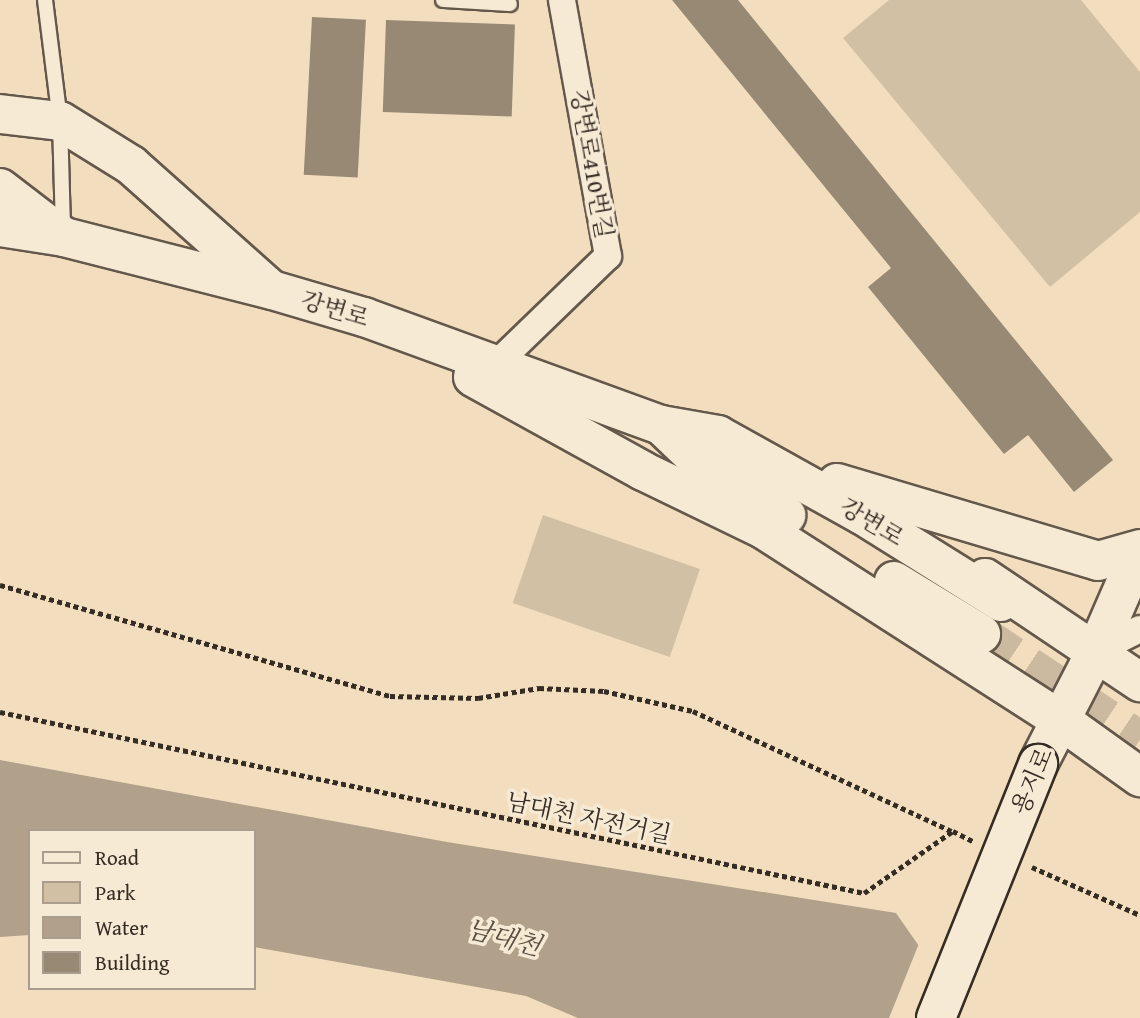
<!DOCTYPE html>
<meta charset="utf-8">
<style>
body{margin:0}
#map{position:relative;width:1140px;height:1018px;overflow:hidden;background:#f2debf;font-family:"Gentium Book Plus","Noto Serif KR",serif}
div>[style]{position:absolute}
.green>*{inset:0;background:#d2c0a4;transform-origin:0 0}
.water>*{inset:0;background:#b2a18a}
.pier>*{inset:0;background:#f2debf}
.building>*{inset:0;background:#978974;transform-origin:0 0}
.secondary-tunnel>*{height:38px;margin-top:-19px;transform-origin:0;background:repeating-linear-gradient(90deg,#ccbaa0 0 38px,transparent 0 57px)}
.path>*{height:4.5px;margin-top:-2.25px;transform-origin:0;background:repeating-linear-gradient(90deg,#352c23 0 5px,transparent 0 8.5px)}
.roads{filter:drop-shadow(2px 0 #64584a) drop-shadow(-2px 0 #64584a) drop-shadow(0 2px #64584a) drop-shadow(0 -2px #64584a)}
.lane>*{height:14px;margin:-7px;padding:0 7px;transform-origin:7px;border-radius:7px;background:#f7ead5}
.street>*{height:26px;margin:-13px;padding:0 13px;transform-origin:13px;border-radius:13px;background:#f7ead5}
.secondary>*{height:38px;margin:-19px;padding:0 19px;transform-origin:19px;border-radius:19px;background:#f7ead5}
.bridges{filter:drop-shadow(2px 0 #352c23) drop-shadow(-2px 0 #352c23) drop-shadow(0 2px #352c23) drop-shadow(0 -2px #352c23)}
.secondary-bridge>*{height:38px;margin:-19px;padding:0 19px;transform-origin:19px;border-radius:19px;background:#f7ead5}
span{translate:-50% -50%;white-space:nowrap;text-align:center;line-height:1.15;-webkit-text-stroke:7px #f7ead5;paint-order:stroke}
.street-label{font-size:24px;color:#352c23}
.water-label{font-size:26px;color:#5a4f42;font-style:italic}
.legend{position:absolute;left:28px;top:829px;width:228px;height:161px;box-sizing:border-box;background:#f7ead5;border:2px solid #a99e8e;margin:0;padding:9px 12px;list-style:none;font-size:21px;color:#352c23}
.legend li{display:flex;align-items:center;gap:14px;height:35px}
.legend b{width:35px;border:2px solid #a99e8e}
</style>
<div id="map">
<div class="green">
<div style="clip-path:polygon(889px 0,1081px 0,1140px 72px,1140px 212px,1050px 287px,843px 38px)"></div>
<div style="left:543px;top:515px;width:166px;height:93px;rotate:19deg"></div>
</div>
<div class="water">
<div style="clip-path:polygon(0 760px,447px 842px,896px 913px,969px 1018px,578px 1018px,526px 996px,254px 947px,254px 831px,30px 831px,30px 935px,0 937px)"></div>
</div>
<div class="pier">
<div style="clip-path:polygon(920px 941px,972px 1016px,973px 1018px,889px 1018px)"></div>
</div>
<div class="building">
<div style="clip-path:polygon(672px 0,738px 0,1113px 460px,1074px 492px,1028px 435px,1004px 454px,868px 287px,891px 268px)"></div>
<div style="left:312px;top:17px;width:54px;height:158px;rotate:3deg"></div>
<div style="left:386px;top:20px;width:129px;height:92px;rotate:2deg"></div>
</div>
<div class="secondary-tunnel">
<div style="left:981px;top:634px;width:191px;rotate:33.7deg"></div>
</div>
<div class="path">
<div style="left:0;top:585px;width:405px;rotate:15.9deg"></div>
<div style="left:390px;top:696px;width:88px;rotate:1.3deg"></div>
<div style="left:478px;top:698px;width:62px;rotate:-9.3deg"></div>
<div style="left:539px;top:688px;width:65px;rotate:2.6deg"></div>
<div style="left:604px;top:691px;width:91px;rotate:12.7deg"></div>
<div style="left:693px;top:711px;width:285px;rotate:24.9deg"></div>
<div style="left:0;top:712px;width:883px;rotate:11.83deg"></div>
<div style="left:864px;top:893px;width:108px;rotate:-34.9deg"></div>
<div style="left:953px;top:831px;width:22px;rotate:27deg"></div>
<div style="left:1032px;top:867px;width:118px;rotate:24deg"></div>
</div>
<div class="roads">
<div class="lane">
<div style="left:45px;top:0;width:122px;rotate:82.9deg"></div>
<div style="left:60px;top:121px;width:107px;rotate:88.4deg"></div>
<div style="left:443px;top:0;width:67px;rotate:3.4deg"></div>
</div>
<div class="street">
<div style="left:495px;top:365px;width:157px;rotate:-44deg"></div>
<div style="left:608px;top:256px;width:260px;rotate:-100.2deg"></div>
<div style="left:1096px;top:651px;width:49px;rotate:-26.6deg"></div>
</div>
<div class="secondary">
<div style="left:0;top:114px;width:60px;rotate:6.7deg"></div>
<div style="left:60px;top:121px;width:84px;rotate:31.8deg"></div>
<div style="left:131px;top:165px;width:186px;rotate:41.7deg"></div>
<div style="left:0;top:188px;width:76px;rotate:37.5deg"></div>
<div style="left:0;top:227px;width:65px;rotate:8.9deg"></div>
<div style="left:64px;top:237px;width:215px;rotate:14.3deg"></div>
<div style="left:272px;top:290px;width:96px;rotate:16.4deg"></div>
<div style="left:364px;top:317px;width:316px;rotate:20deg"></div>
<div style="left:661px;top:425px;width:58px;rotate:10deg"></div>
<div style="left:718px;top:435px;width:165px;rotate:29.1deg"></div>
<div style="left:862px;top:515px;width:164px;rotate:32deg"></div>
<div style="left:473px;top:377px;width:194px;rotate:28.9deg"></div>
<div style="left:643px;top:471px;width:133px;rotate:25.8deg"></div>
<div style="left:763px;top:529px;width:352px;rotate:32.7deg"></div>
<div style="left:1059px;top:719px;width:100px;rotate:35.6deg"></div>
<div style="left:661px;top:425px;width:59px;rotate:43.6deg"></div>
<div style="left:704px;top:466px;width:96px;rotate:30.9deg"></div>
<div style="left:837px;top:483px;width:272px;rotate:16.6deg"></div>
<div style="left:1098px;top:561px;width:44px;rotate:-15.9deg"></div>
<div style="left:985px;top:578px;width:187px;rotate:33.9deg"></div>
<div style="left:894px;top:581px;width:102px;rotate:31.3deg"></div>
<div style="left:1038px;top:764px;width:127px;rotate:-62.8deg"></div>
<div style="left:1096px;top:651px;width:110px;rotate:-66.5deg"></div>
</div>
</div>
<div class="bridges">
<div class="secondary-bridge">
<div style="left:936px;top:1018px;width:274px;rotate:-68.1deg"></div>
</div>
</div>
<div class="street-label">
<span style="left:592px;top:164px;rotate:80deg">강변로410번길</span>
<span style="left:335px;top:309px;rotate:17deg">강변로</span>
<span style="left:872px;top:522px;rotate:31deg">강변로</span>
<span style="left:1032px;top:781px;rotate:-67deg">용지로</span>
<span style="left:589px;top:818px;rotate:12deg">남대천 자전거길</span>
</div>
<div class="water-label">
<span style="left:504px;top:937px;rotate:15deg">남대천</span>
</div>
<ul class="legend">
<li><b style="height:9px;background:#f7ead5"></b>Road</li>
<li><b style="height:19px;background:#d2c0a4"></b>Park</li>
<li><b style="height:19px;background:#b2a18a"></b>Water</li>
<li><b style="height:19px;background:#978974"></b>Building</li>
</ul>
</div>
